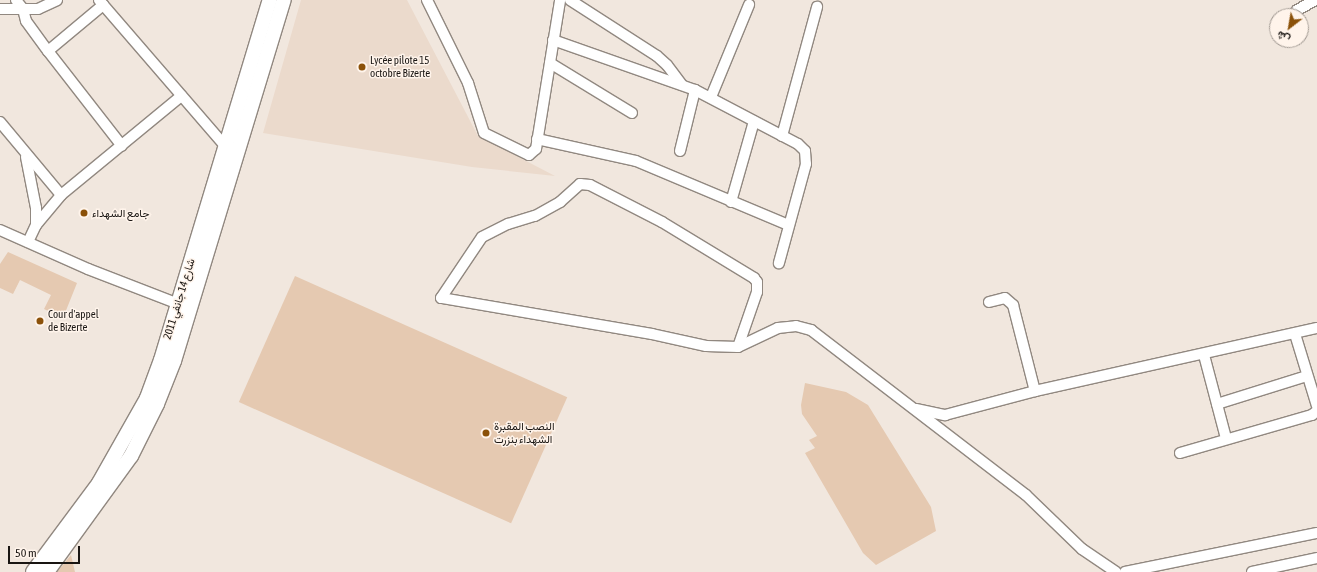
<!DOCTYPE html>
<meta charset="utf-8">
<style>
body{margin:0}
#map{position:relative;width:1317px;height:572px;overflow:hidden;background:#f1e7de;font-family:"Asap Condensed",Vazirmatn,sans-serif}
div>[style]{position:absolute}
.built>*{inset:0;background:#ebdacc}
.green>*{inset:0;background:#e5c9b1;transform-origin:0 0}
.roads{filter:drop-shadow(1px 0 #918880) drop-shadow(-1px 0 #918880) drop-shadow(0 1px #918880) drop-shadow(0 -1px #918880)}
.street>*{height:10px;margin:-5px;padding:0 5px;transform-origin:5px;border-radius:5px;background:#fff}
.secondary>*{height:14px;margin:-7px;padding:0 7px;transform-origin:7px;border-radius:7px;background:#fff}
.dots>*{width:11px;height:11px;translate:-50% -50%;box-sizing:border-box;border:2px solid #fff4eb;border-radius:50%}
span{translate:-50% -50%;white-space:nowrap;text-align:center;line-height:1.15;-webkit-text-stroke:3px #fff4eb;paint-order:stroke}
.poi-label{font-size:11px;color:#191512}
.left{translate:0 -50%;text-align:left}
.street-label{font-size:11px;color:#191512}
.north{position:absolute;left:1269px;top:8px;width:40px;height:40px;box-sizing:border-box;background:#fff4eb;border:1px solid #a39b94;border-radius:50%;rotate:211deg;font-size:11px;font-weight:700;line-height:16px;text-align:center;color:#191512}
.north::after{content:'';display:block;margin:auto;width:14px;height:18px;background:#8b5109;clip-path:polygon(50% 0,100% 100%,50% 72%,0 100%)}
.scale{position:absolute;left:8px;top:546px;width:72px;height:18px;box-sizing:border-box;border:2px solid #191512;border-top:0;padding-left:5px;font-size:12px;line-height:14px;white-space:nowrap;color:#191512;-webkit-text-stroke:3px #fff4eb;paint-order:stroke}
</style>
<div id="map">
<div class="built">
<div style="clip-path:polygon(301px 0,407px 0,478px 136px,555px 176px,472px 167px,263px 133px)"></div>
</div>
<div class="green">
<div style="clip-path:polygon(8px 252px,77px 283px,63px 318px,44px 309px,51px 295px,20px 280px,13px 294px,0 288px,0 264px)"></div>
<div style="left:295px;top:276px;width:298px;height:138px;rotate:24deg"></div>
<div style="clip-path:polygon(805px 383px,846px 392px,868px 405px,931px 507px,936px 531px,876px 565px,863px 553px,805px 453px,815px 448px,809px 440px,817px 436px,802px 414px,801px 405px)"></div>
<div style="clip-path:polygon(71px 555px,75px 572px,57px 572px)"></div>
</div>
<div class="roads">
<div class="street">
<div style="left:16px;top:0;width:11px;rotate:52deg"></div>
<div style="left:23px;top:9px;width:12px;rotate:76deg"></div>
<div style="left:26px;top:21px;width:37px;rotate:54deg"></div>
<div style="left:48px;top:51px;width:120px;rotate:52.1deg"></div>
<div style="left:99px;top:0;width:194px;rotate:49.2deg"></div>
<div style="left:427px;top:0;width:93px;rotate:63.7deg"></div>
<div style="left:468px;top:83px;width:52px;rotate:72.3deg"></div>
<div style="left:484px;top:133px;width:50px;rotate:26.1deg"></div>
<div style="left:529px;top:155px;width:9px;rotate:-41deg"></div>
<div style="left:536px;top:149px;width:151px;rotate:-80.8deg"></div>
<div style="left:570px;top:0;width:103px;rotate:32.8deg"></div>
<div style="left:657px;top:56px;width:13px;rotate:42deg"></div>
<div style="left:667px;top:65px;width:25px;rotate:53deg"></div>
<div style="left:0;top:9px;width:38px"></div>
<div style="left:38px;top:9px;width:21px;rotate:-25deg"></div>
<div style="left:1297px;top:10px;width:21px;rotate:-28deg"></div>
<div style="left:553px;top:40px;width:151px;rotate:19.4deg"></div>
<div style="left:695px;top:90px;width:116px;rotate:27.7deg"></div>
<div style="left:798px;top:144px;width:10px;rotate:45deg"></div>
<div style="left:805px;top:151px;width:13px;rotate:86deg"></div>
<div style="left:806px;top:164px;width:103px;rotate:105.3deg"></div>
<div style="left:48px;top:51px;width:72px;rotate:-39.9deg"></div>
<div style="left:550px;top:63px;width:96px;rotate:31.4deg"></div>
<div style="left:711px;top:97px;width:100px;rotate:-67.6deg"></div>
<div style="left:0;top:122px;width:95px;rotate:50.1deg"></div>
<div style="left:782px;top:136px;width:134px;rotate:-74.8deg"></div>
<div style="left:537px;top:139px;width:101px;rotate:12.5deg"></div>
<div style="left:636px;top:161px;width:165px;rotate:22.8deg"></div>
<div style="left:680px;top:151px;width:63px;rotate:-76.2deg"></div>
<div style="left:26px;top:157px;width:52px;rotate:78.9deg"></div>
<div style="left:36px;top:208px;width:17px;rotate:90deg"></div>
<div style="left:580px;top:184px;width:10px;rotate:6deg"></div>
<div style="left:590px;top:185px;width:81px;rotate:27.2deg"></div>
<div style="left:662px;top:222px;width:108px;rotate:31.3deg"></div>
<div style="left:754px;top:278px;width:5px;rotate:53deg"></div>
<div style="left:757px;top:282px;width:10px;rotate:90deg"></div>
<div style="left:757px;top:292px;width:58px;rotate:109.1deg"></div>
<div style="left:738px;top:347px;width:32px;rotate:-178deg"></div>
<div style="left:706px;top:346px;width:55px;rotate:-167.5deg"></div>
<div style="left:652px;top:334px;width:214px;rotate:-170.3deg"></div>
<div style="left:441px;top:298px;width:73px;rotate:-56.1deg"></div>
<div style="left:482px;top:237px;width:29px;rotate:-27deg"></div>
<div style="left:508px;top:224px;width:28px;rotate:-17deg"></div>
<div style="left:535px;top:216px;width:29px;rotate:-29deg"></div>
<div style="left:560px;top:202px;width:27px;rotate:-42deg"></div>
<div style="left:731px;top:202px;width:84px;rotate:-74.1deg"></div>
<div style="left:0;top:230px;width:96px;rotate:23.9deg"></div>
<div style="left:88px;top:269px;width:103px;rotate:21.1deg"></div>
<div style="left:28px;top:242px;width:19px;rotate:-65deg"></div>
<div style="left:36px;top:225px;width:39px;rotate:-50deg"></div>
<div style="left:61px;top:195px;width:156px;rotate:-39.5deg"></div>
<div style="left:989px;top:302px;width:16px;rotate:-14deg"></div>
<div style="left:1005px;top:298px;width:11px;rotate:41deg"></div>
<div style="left:1013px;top:305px;width:89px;rotate:75.7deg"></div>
<div style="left:1295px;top:334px;width:75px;rotate:73deg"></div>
<div style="left:738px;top:347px;width:44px;rotate:-25.4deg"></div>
<div style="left:778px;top:328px;width:18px;rotate:-6deg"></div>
<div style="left:796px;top:326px;width:16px;rotate:15deg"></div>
<div style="left:811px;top:330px;width:271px;rotate:37.5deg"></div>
<div style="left:1026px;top:495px;width:78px;rotate:44deg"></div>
<div style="left:1082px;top:549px;width:41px;rotate:34.1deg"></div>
<div style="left:1204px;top:355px;width:86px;rotate:75.2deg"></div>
<div style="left:1217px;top:404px;width:94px;rotate:-17.3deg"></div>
<div style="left:916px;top:409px;width:30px;rotate:12deg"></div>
<div style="left:945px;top:415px;width:93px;rotate:-14.9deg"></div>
<div style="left:1035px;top:391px;width:289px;rotate:-12.6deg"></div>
<div style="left:1180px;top:453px;width:137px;rotate:-16.1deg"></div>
<div style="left:1312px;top:415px;width:6px;rotate:-39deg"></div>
<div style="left:1125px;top:572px;width:196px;rotate:-11.5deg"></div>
<div style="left:1252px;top:572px;width:66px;rotate:-12.2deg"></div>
</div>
<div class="secondary">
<div style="left:33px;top:572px;width:111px;rotate:-53.4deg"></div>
<div style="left:99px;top:483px;width:98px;rotate:-60.5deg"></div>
<div style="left:147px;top:398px;width:40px;rotate:-69.8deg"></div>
<div style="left:161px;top:360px;width:376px;rotate:-73.2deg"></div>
<div style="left:47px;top:572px;width:143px;rotate:-54.1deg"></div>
<div style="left:131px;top:456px;width:58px;rotate:-63.4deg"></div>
<div style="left:157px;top:404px;width:46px;rotate:-68.4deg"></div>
<div style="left:174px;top:361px;width:377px;rotate:-73.1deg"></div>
</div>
</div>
<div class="dots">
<div style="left:362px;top:67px;background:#8b5109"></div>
<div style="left:84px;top:213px;background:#8b5109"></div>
<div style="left:40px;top:321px;background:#8b5109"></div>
<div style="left:486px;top:433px;background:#8b5109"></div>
</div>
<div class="poi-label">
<span class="left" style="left:370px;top:67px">Lycée pilote 15<br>octobre Bizerte</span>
<span class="left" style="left:92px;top:213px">جامع الشهداء</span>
<span class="left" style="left:48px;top:321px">Cour d'appel<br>de Bizerte</span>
<span class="left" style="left:494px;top:433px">النصب المقبرة<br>الشهداء بنزرت</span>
</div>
<div class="street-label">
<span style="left:179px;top:299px;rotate:-73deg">شارع 14 جانفي 2011</span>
</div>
<div class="north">ش</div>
<div class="scale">50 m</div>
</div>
